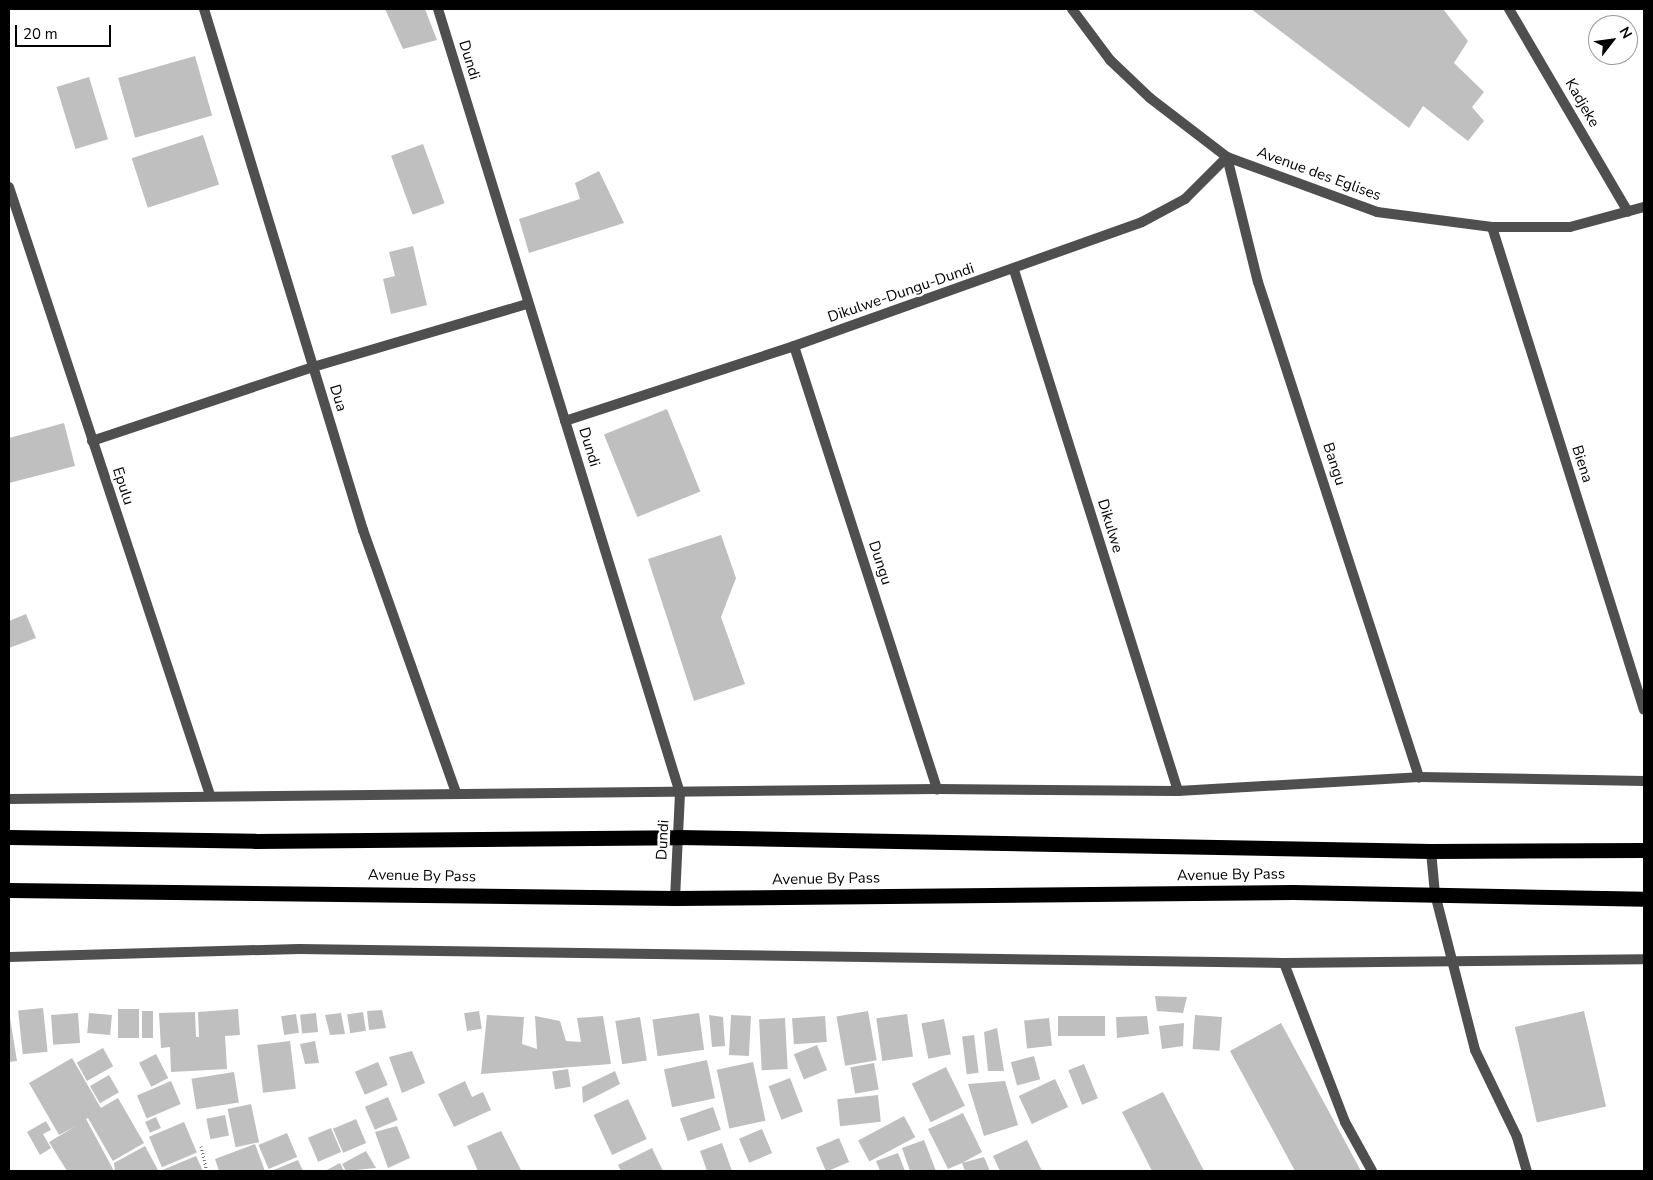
<!DOCTYPE html>
<style>
body{margin:0}
#map{position:relative;width:1653px;height:1180px;overflow:hidden;background:#fff;font-family:"Nunito Sans",sans-serif}
div>[style]{position:absolute}
.building>*{inset:0;background:#bfbfbf;transform-origin:0 0}
.path>*{height:3px;margin-top:-1.5px;transform-origin:0;background:repeating-linear-gradient(90deg,#717171 0 1px,transparent 0 3.5px)}
.lane>*{height:10px;margin:-5px;padding:0 5px;transform-origin:5px;border-radius:5px;background:#4f4f4f}
.street>*{height:10px;margin:-5px;padding:0 5px;transform-origin:5px;border-radius:5px;background:#4f4f4f}
.highway>*{height:15px;margin:-7.5px;padding:0 7.5px;transform-origin:7.5px;border-radius:7.5px;background:#000}
span{translate:-50% -50%;white-space:nowrap;text-align:center;line-height:1.15;-webkit-text-stroke:5px #fff;paint-order:stroke}
.street-label{font-size:15px;color:#000}
.frame{position:absolute;inset:0;border:10px solid #000;pointer-events:none}
.north{position:absolute;left:1588px;top:15px;width:50px;height:50px;box-sizing:border-box;background:#fff;border:1px solid #999;border-radius:50%;rotate:60deg;font-size:14px;font-weight:700;line-height:20px;text-align:center;color:#000}
.north::after{content:'';display:block;margin:auto;width:18px;height:22px;background:#000;clip-path:polygon(50% 0,100% 100%,50% 72%,0 100%)}
.scale{position:absolute;left:15px;top:25px;width:96px;height:22px;box-sizing:border-box;border:2px solid #000;border-top:0;padding-left:6px;font-size:15px;line-height:18px;white-space:nowrap;color:#000;-webkit-text-stroke:4px #fff;paint-order:stroke}
</style>
<div id="map">
<div class="building">
<div style="clip-path:polygon(385px 9px,425px 9px,437px 40px,403px 49px)"></div>
<div style="clip-path:polygon(1251px 9px,1443px 9px,1468px 41px,1454px 63px,1484px 92px,1472px 107px,1484px 121px,1468px 141px,1423px 106px,1409px 128px)"></div>
<div style="left:195px;top:56px;width:62px;height:80px;rotate:74deg"></div>
<div style="left:89px;top:77px;width:65px;height:34px;rotate:73deg"></div>
<div style="left:203px;top:135px;width:52px;height:75px;rotate:72deg"></div>
<div style="left:423px;top:144px;width:63px;height:34px;rotate:70deg"></div>
<div style="clip-path:polygon(599px 171px,624px 223px,529px 253px,519px 219px,580px 199px,575px 183px)"></div>
<div style="clip-path:polygon(413px 246px,427px 305px,391px 314px,383px 279px,395px 276px,389px 252px)"></div>
<div style="left:667px;top:409px;width:89px;height:68px;rotate:68deg"></div>
<div style="clip-path:polygon(64px 423px,75px 466px,9px 483px,9px 438px)"></div>
<div style="clip-path:polygon(721px 535px,736px 578px,721px 617px,745px 684px,694px 701px,648px 559px)"></div>
<div style="clip-path:polygon(26px 614px,36px 638px,9px 648px,9px 621px)"></div>
<div style="clip-path:polygon(1155px 996px,1187px 997px,1183px 1013px,1157px 1011px)"></div>
<div style="left:43px;top:1008px;width:44px;height:25px;rotate:84deg"></div>
<div style="left:118px;top:1009px;width:21px;height:29px"></div>
<div style="clip-path:polygon(238px 1009px,240px 1035px,225px 1036px,227px 1069px,171px 1072px,170px 1047px,161px 1048px,159px 1013px,195px 1012px,196px 1037px,199px 1037px,198px 1012px)"></div>
<div style="clip-path:polygon(382px 1010px,386px 1028px,369px 1030px,367px 1011px)"></div>
<div style="left:142px;top:1011px;width:11px;height:27px"></div>
<div style="left:479px;top:1011px;width:18px;height:15px;rotate:81deg"></div>
<div style="left:868px;top:1011px;width:50px;height:32px;rotate:80deg"></div>
<div style="left:1584px;top:1011px;width:98px;height:71px;rotate:77deg"></div>
<div style="clip-path:polygon(9px 1012px,17px 1061px,9px 1062px)"></div>
<div style="left:363px;top:1012px;width:19px;height:16px;rotate:81deg"></div>
<div style="left:78px;top:1013px;width:30px;height:27px;rotate:86deg"></div>
<div style="left:89px;top:1013px;width:23px;height:20px;rotate:5deg"></div>
<div style="left:316px;top:1013px;width:19px;height:16px;rotate:84deg"></div>
<div style="clip-path:polygon(341px 1013px,345px 1034px,330px 1035px,325px 1015px)"></div>
<div style="left:699px;top:1013px;width:37px;height:47px;rotate:82deg"></div>
<div style="left:296px;top:1014px;width:19px;height:15px;rotate:81deg"></div>
<div style="left:907px;top:1014px;width:43px;height:31px;rotate:82deg"></div>
<div style="clip-path:polygon(487px 1015px,524px 1017px,522px 1044px,537px 1049px,535px 1016px,560px 1021px,566px 1041px,581px 1042px,577px 1018px,603px 1016px,611px 1064px,481px 1074px)"></div>
<div style="clip-path:polygon(709px 1015px,723px 1017px,725px 1046px,712px 1047px)"></div>
<div style="left:731px;top:1015px;width:20px;height:40px;rotate:3deg"></div>
<div style="left:1195px;top:1015px;width:27px;height:34px;rotate:4deg"></div>
<div style="left:825px;top:1016px;width:26px;height:33px;rotate:86deg"></div>
<div style="left:1105px;top:1016px;width:20px;height:47px;rotate:90deg"></div>
<div style="clip-path:polygon(1147px 1016px,1149px 1034px,1117px 1038px,1116px 1017px)"></div>
<div style="left:640px;top:1017px;width:44px;height:25px;rotate:81deg"></div>
<div style="left:785px;top:1018px;width:51px;height:26px;rotate:87deg"></div>
<div style="left:1049px;top:1018px;width:28px;height:25px;rotate:84deg"></div>
<div style="left:944px;top:1019px;width:36px;height:23px;rotate:79deg"></div>
<div style="clip-path:polygon(1184px 1023px,1183px 1046px,1162px 1049px,1159px 1026px)"></div>
<div style="clip-path:polygon(1281px 1023px,1361px 1171px,1295px 1171px,1230px 1051px)"></div>
<div style="clip-path:polygon(997px 1028px,1004px 1071px,988px 1071px,984px 1032px)"></div>
<div style="left:974px;top:1035px;width:38px;height:12px;rotate:83deg"></div>
<div style="left:290px;top:1041px;width:48px;height:33px;rotate:83deg"></div>
<div style="clip-path:polygon(315px 1041px,319px 1063px,305px 1064px,300px 1044px)"></div>
<div style="left:817px;top:1045px;width:27px;height:25px;rotate:68deg"></div>
<div style="left:103px;top:1048px;width:21px;height:30px;rotate:61deg"></div>
<div style="clip-path:polygon(412px 1051px,425px 1083px,402px 1093px,389px 1057px)"></div>
<div style="left:156px;top:1054px;width:27px;height:19px;rotate:63deg"></div>
<div style="left:1034px;top:1056px;width:24px;height:24px;rotate:75deg"></div>
<div style="clip-path:polygon(72px 1058px,102px 1110px,86px 1119px,114px 1171px,67px 1171px,49px 1142px,76px 1126px,59px 1135px,29px 1083px)"></div>
<div style="left:707px;top:1060px;width:39px;height:44px;rotate:78deg"></div>
<div style="left:378px;top:1062px;width:25px;height:25px;rotate:67deg"></div>
<div style="left:753px;top:1062px;width:60px;height:37px;rotate:78deg"></div>
<div style="left:874px;top:1063px;width:27px;height:24px;rotate:80deg"></div>
<div style="left:1084px;top:1064px;width:37px;height:17px;rotate:68deg"></div>
<div style="left:946px;top:1067px;width:43px;height:38px;rotate:64deg"></div>
<div style="left:568px;top:1069px;width:18px;height:16px;rotate:81deg"></div>
<div style="clip-path:polygon(615px 1071px,620px 1084px,583px 1103px,582px 1087px)"></div>
<div style="left:234px;top:1072px;width:31px;height:43px;rotate:81deg"></div>
<div style="left:109px;top:1075px;width:20px;height:22px;rotate:60deg"></div>
<div style="left:790px;top:1078px;width:36px;height:23px;rotate:69deg"></div>
<div style="left:1055px;top:1079px;width:31px;height:40px;rotate:65deg"></div>
<div style="left:171px;top:1081px;width:25px;height:37px;rotate:67deg"></div>
<div style="clip-path:polygon(465px 1081px,472px 1097px,483px 1092px,491px 1110px,454px 1127px,438px 1094px)"></div>
<div style="clip-path:polygon(1005px 1081px,1018px 1125px,984px 1136px,968px 1084px)"></div>
<div style="clip-path:polygon(1163px 1092px,1204px 1171px,1152px 1171px,1122px 1112px)"></div>
<div style="left:878px;top:1095px;width:27px;height:41px;rotate:84deg"></div>
<div style="left:388px;top:1097px;width:25px;height:25px;rotate:67deg"></div>
<div style="left:118px;top:1098px;width:52px;height:36px;rotate:60deg"></div>
<div style="left:628px;top:1099px;width:44px;height:38px;rotate:65deg"></div>
<div style="left:251px;top:1104px;width:39px;height:24px;rotate:78deg"></div>
<div style="left:713px;top:1107px;width:24px;height:35px;rotate:71deg"></div>
<div style="clip-path:polygon(963px 1113px,982px 1152px,962px 1163px,984px 1157px,990px 1171px,965px 1171px,962px 1163px,948px 1169px,928px 1129px)"></div>
<div style="left:225px;top:1115px;width:21px;height:19px;rotate:79deg"></div>
<div style="left:904px;top:1116px;width:24px;height:52px;rotate:62deg"></div>
<div style="left:156px;top:1117px;width:12px;height:12px;rotate:66deg"></div>
<div style="left:356px;top:1119px;width:26px;height:25px;rotate:67deg"></div>
<div style="clip-path:polygon(46px 1121px,51px 1130px,43px 1134px,51px 1148px,40px 1155px,27px 1132px)"></div>
<div style="left:184px;top:1122px;width:33px;height:38px;rotate:67deg"></div>
<div style="clip-path:polygon(397px 1126px,410px 1158px,388px 1168px,375px 1132px)"></div>
<div style="left:331px;top:1128px;width:26px;height:25px;rotate:67deg"></div>
<div style="left:762px;top:1129px;width:26px;height:25px;rotate:67deg"></div>
<div style="clip-path:polygon(501px 1131px,521px 1170px,478px 1171px,467px 1146px)"></div>
<div style="left:287px;top:1133px;width:26px;height:31px;rotate:67deg"></div>
<div style="left:839px;top:1138px;width:26px;height:25px;rotate:67deg"></div>
<div style="clip-path:polygon(924px 1140px,936px 1171px,910px 1171px,902px 1148px)"></div>
<div style="clip-path:polygon(1027px 1140px,1042px 1171px,1000px 1171px,993px 1156px)"></div>
<div style="clip-path:polygon(722px 1143px,732px 1171px,707px 1171px,700px 1151px)"></div>
<div style="clip-path:polygon(255px 1144px,265px 1171px,219px 1171px,215px 1159px)"></div>
<div style="clip-path:polygon(145px 1146px,158px 1170px,115px 1171px,114px 1163px)"></div>
<div style="clip-path:polygon(652px 1148px,663px 1171px,621px 1171px,618px 1165px)"></div>
<div style="clip-path:polygon(366px 1151px,376px 1168px,346px 1171px,342px 1164px)"></div>
<div style="clip-path:polygon(898px 1153px,905px 1171px,880px 1171px,876px 1161px)"></div>
<div style="clip-path:polygon(196px 1156px,203px 1171px,160px 1171px)"></div>
<div style="clip-path:polygon(298px 1160px,303px 1171px,271px 1171px)"></div>
<div style="clip-path:polygon(340px 1163px,344px 1171px,325px 1171px)"></div>
</div>
<div class="path">
<div style="left:201px;top:1146px;width:26px;rotate:77deg"></div>
</div>
<div class="lane">
<div style="left:9px;top:799px;width:928px;rotate:-0.62deg"></div>
<div style="left:937px;top:789px;width:241px;rotate:0.5deg"></div>
<div style="left:1178px;top:791px;width:241px;rotate:-3.3deg"></div>
<div style="left:1419px;top:777px;width:225px;rotate:1deg"></div>
<div style="left:1431px;top:851px;width:43px;rotate:84.7deg"></div>
<div style="left:1435px;top:894px;width:161px;rotate:75.6deg"></div>
<div style="left:1475px;top:1050px;width:97px;rotate:64.2deg"></div>
<div style="left:1517px;top:1137px;width:35px;rotate:74deg"></div>
<div style="left:1284px;top:963px;width:170px;rotate:69deg"></div>
<div style="left:1345px;top:1122px;width:56px;rotate:61.1deg"></div>
</div>
<div class="street">
<div style="left:204px;top:9px;width:545px;rotate:73.03deg"></div>
<div style="left:363px;top:530px;width:279px;rotate:70.5deg"></div>
<div style="left:438px;top:9px;width:820px;rotate:72.85deg"></div>
<div style="left:680px;top:793px;width:105px;rotate:92.7deg"></div>
<div style="left:1072px;top:9px;width:64px;rotate:53.3deg"></div>
<div style="left:1110px;top:60px;width:55px;rotate:43.5deg"></div>
<div style="left:1150px;top:98px;width:97px;rotate:37.5deg"></div>
<div style="left:1227px;top:157px;width:160px;rotate:20.1deg"></div>
<div style="left:1377px;top:212px;width:116px;rotate:7.4deg"></div>
<div style="left:1492px;top:227px;width:78px"></div>
<div style="left:1570px;top:227px;width:77px;rotate:-15.1deg"></div>
<div style="left:1509px;top:9px;width:235px;rotate:59.6deg"></div>
<div style="left:1227px;top:157px;width:129px;rotate:76.1deg"></div>
<div style="left:1258px;top:282px;width:521px;rotate:71.98deg"></div>
<div style="left:9px;top:187px;width:640px;rotate:71.71deg"></div>
<div style="left:1492px;top:227px;width:506px;rotate:72.53deg"></div>
<div style="left:1014px;top:270px;width:546px;rotate:72.53deg"></div>
<div style="left:794px;top:346px;width:466px;rotate:72.1deg"></div>
<div style="left:565px;top:421px;width:241px;rotate:-18.1deg"></div>
<div style="left:794px;top:346px;width:369px;rotate:-19.6deg"></div>
<div style="left:1142px;top:222px;width:49px;rotate:-28.1deg"></div>
<div style="left:1185px;top:199px;width:59px;rotate:-45deg"></div>
<div style="left:92px;top:441px;width:233px;rotate:-18.5deg"></div>
<div style="left:313px;top:367px;width:223px;rotate:-16.4deg"></div>
<div style="left:9px;top:957px;width:290px;rotate:-1.6deg"></div>
<div style="left:299px;top:949px;width:985px;rotate:0.81deg"></div>
<div style="left:1284px;top:963px;width:360px;rotate:-0.6deg"></div>
</div>
<div class="highway">
<div style="left:9px;top:837px;width:246px;rotate:0.9deg"></div>
<div style="left:255px;top:841px;width:423px;rotate:-0.5deg"></div>
<div style="left:678px;top:837px;width:753px;rotate:1.07deg"></div>
<div style="left:1431px;top:851px;width:213px;rotate:-0.3deg"></div>
<div style="left:9px;top:890px;width:666px;rotate:0.69deg"></div>
<div style="left:675px;top:898px;width:618px;rotate:-0.56deg"></div>
<div style="left:1293px;top:892px;width:351px;rotate:1.1deg"></div>
</div>
<div class="street-label">
<span style="left:469px;top:60px;rotate:73deg">Dundi</span>
<span style="left:1582px;top:103px;rotate:60deg">Kadjeke</span>
<span style="left:1319px;top:174px;rotate:20deg">Avenue des Eglises</span>
<span style="left:901px;top:293px;rotate:-19deg">Dikulwe-Dungu-Dundi</span>
<span style="left:338px;top:398px;rotate:73deg">Dua</span>
<span style="left:589px;top:447px;rotate:73deg">Dundi</span>
<span style="left:1334px;top:464px;rotate:72deg">Bangu</span>
<span style="left:1582px;top:464px;rotate:72deg">Biena</span>
<span style="left:123px;top:486px;rotate:72deg">Epulu</span>
<span style="left:1110px;top:526px;rotate:73deg">Dikulwe</span>
<span style="left:880px;top:563px;rotate:72deg">Dungu</span>
<span style="left:663px;top:840px;rotate:-87deg">Dundi</span>
<span style="left:1231px;top:875px;rotate:-1deg">Avenue By Pass</span>
<span style="left:422px;top:876px;rotate:1deg">Avenue By Pass</span>
<span style="left:826px;top:879px;rotate:-1deg">Avenue By Pass</span>
</div>
<div class="frame"></div>
<div class="north">N</div>
<div class="scale">20 m</div>
</div>
